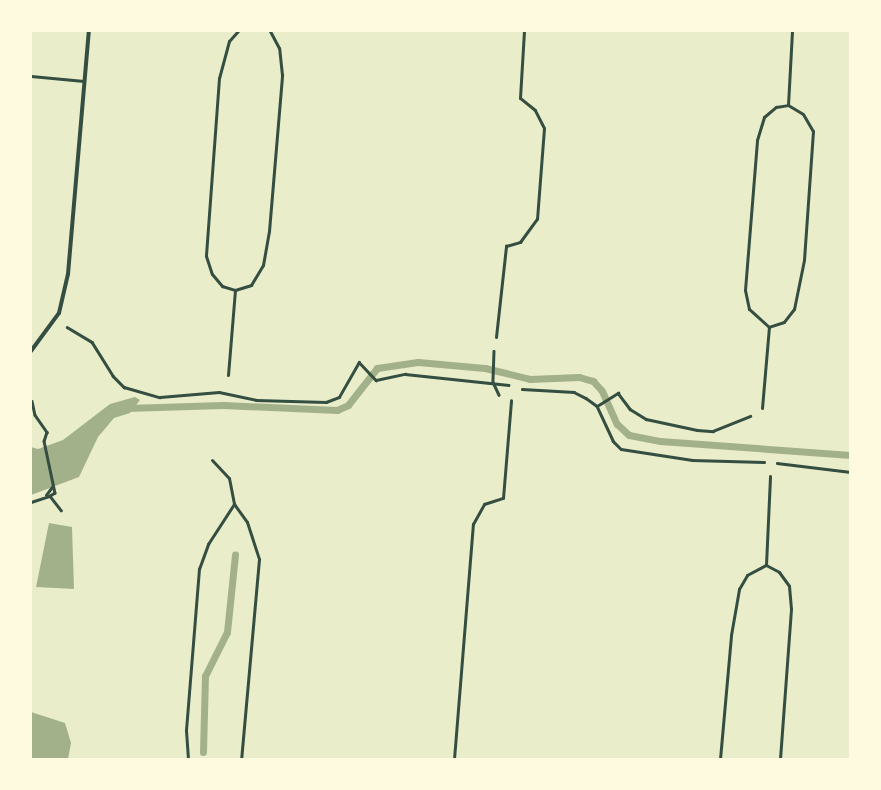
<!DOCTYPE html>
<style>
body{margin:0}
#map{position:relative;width:881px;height:790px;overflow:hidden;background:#e9edc9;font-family:"Work Sans",sans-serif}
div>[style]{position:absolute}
.water>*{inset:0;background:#a3b18a}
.stream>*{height:7px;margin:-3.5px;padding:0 3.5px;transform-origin:3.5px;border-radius:3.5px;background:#a3b18a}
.path>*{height:2.5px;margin:-1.25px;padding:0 1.25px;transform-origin:1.25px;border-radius:1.25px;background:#344e41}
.service>*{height:3px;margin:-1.5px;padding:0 1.5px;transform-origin:1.5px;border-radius:1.5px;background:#344e41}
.minor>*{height:4px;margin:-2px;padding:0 2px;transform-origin:2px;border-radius:2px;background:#344e41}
span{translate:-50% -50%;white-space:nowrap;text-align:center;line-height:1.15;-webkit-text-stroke:4px #fefae0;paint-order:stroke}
.frame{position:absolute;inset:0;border:32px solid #fefae0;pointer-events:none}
</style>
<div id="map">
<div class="water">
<div style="clip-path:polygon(135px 397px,140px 400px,130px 413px,114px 418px,98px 437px,79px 477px,31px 495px,31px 447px,38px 449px,63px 440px,110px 404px)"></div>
<div style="clip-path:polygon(49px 523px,72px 527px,74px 589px,36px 587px)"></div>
<div style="clip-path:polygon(31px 712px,65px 723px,71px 743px,68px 759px,31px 759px)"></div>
</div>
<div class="stream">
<div style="left:126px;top:408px;width:97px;rotate:-1.8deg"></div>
<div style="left:223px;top:405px;width:114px;rotate:2.5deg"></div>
<div style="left:337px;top:410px;width:12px;rotate:-24deg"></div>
<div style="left:348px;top:405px;width:47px;rotate:-51.9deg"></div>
<div style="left:377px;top:368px;width:41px;rotate:-8.3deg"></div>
<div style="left:418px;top:362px;width:67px;rotate:5.1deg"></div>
<div style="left:485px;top:368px;width:46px;rotate:13.7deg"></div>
<div style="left:530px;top:379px;width:49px;rotate:-2.3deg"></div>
<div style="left:579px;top:377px;width:15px;rotate:16deg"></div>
<div style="left:593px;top:381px;width:13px;rotate:48deg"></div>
<div style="left:602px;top:391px;width:36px;rotate:66deg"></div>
<div style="left:617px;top:424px;width:16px;rotate:43deg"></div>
<div style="left:629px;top:435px;width:32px;rotate:11deg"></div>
<div style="left:660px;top:441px;width:191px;rotate:4.2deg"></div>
<div style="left:203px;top:752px;width:76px;rotate:-88.5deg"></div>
<div style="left:205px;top:676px;width:49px;rotate:-63.4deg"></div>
<div style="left:227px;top:632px;width:78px;rotate:-84.1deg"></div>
</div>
<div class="path">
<div style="left:67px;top:327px;width:29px;rotate:31deg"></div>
<div style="left:92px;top:342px;width:40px;rotate:58deg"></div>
<div style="left:113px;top:376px;width:16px;rotate:45deg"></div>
<div style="left:124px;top:387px;width:37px;rotate:16deg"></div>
<div style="left:160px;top:397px;width:59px;rotate:-4.8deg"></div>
<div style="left:219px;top:392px;width:38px;rotate:12deg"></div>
<div style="left:256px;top:400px;width:70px;rotate:1.6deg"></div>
<div style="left:326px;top:402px;width:14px;rotate:-21deg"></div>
<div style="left:339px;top:397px;width:40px;rotate:-60.3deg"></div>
<div style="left:359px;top:362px;width:25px;rotate:47deg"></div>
<div style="left:376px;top:380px;width:30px;rotate:-12deg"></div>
<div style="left:405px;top:374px;width:104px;rotate:6.1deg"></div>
<div style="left:494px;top:351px;width:31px;rotate:92deg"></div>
<div style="left:493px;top:382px;width:14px;rotate:65deg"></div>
<div style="left:522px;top:389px;width:52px;rotate:3.3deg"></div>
<div style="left:574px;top:392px;width:13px;rotate:27deg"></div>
<div style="left:586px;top:398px;width:14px;rotate:36deg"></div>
<div style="left:597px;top:406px;width:38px;rotate:65deg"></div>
<div style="left:613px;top:441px;width:11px;rotate:45deg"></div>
<div style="left:621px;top:449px;width:72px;rotate:8.8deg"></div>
<div style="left:692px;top:460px;width:72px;rotate:1.6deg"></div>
<div style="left:32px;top:401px;width:14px;rotate:78deg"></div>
<div style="left:35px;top:415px;width:21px;rotate:55deg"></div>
<div style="left:47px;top:432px;width:9px;rotate:108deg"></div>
<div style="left:44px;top:441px;width:53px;rotate:78.1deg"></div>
<div style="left:55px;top:493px;width:6px;rotate:149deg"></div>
<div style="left:50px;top:496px;width:18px;rotate:52deg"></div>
<div style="left:597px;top:406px;width:25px;rotate:-32deg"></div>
<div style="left:618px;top:393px;width:20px;rotate:53deg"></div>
<div style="left:630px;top:409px;width:19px;rotate:32deg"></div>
<div style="left:646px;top:419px;width:52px;rotate:12.2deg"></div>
<div style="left:697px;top:430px;width:16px;rotate:4deg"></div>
<div style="left:713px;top:431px;width:40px;rotate:-22deg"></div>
<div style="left:777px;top:463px;width:74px;rotate:7deg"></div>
<div style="left:46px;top:495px;width:10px;rotate:-53deg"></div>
<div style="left:31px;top:502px;width:20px;rotate:-18deg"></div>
</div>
<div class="service">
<div style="left:238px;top:31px;width:13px;rotate:132deg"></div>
<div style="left:229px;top:41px;width:38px;rotate:105deg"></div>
<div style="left:219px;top:78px;width:178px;rotate:94.2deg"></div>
<div style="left:206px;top:256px;width:19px;rotate:72deg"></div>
<div style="left:212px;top:274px;width:16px;rotate:50deg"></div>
<div style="left:222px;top:286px;width:14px;rotate:17deg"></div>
<div style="left:235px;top:290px;width:17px;rotate:-17deg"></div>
<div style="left:251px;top:285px;width:23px;rotate:-59deg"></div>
<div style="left:263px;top:265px;width:35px;rotate:-80deg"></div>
<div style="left:269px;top:231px;width:157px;rotate:-85.2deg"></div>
<div style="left:282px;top:75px;width:27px;rotate:-96deg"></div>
<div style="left:279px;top:48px;width:19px;rotate:-118deg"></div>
<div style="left:31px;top:76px;width:53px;rotate:5.4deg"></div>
<div style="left:788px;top:105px;width:17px;rotate:31deg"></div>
<div style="left:803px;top:114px;width:20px;rotate:60deg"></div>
<div style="left:813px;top:131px;width:129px;rotate:94deg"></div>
<div style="left:804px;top:260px;width:50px;rotate:101.5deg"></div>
<div style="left:794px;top:309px;width:16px;rotate:128deg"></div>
<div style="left:784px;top:322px;width:16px;rotate:162deg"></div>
<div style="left:769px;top:327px;width:27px;rotate:-138deg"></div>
<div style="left:749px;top:309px;width:19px;rotate:-102deg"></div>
<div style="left:745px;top:290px;width:150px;rotate:-85.4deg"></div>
<div style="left:757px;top:140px;width:24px;rotate:-73deg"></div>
<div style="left:764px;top:117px;width:16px;rotate:-40deg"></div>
<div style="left:776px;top:107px;width:12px;rotate:-9deg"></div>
<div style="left:788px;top:105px;width:74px;rotate:-86.9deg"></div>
<div style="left:496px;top:337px;width:92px;rotate:-83.7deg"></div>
<div style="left:506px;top:246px;width:15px;rotate:-16deg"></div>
<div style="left:520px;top:242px;width:29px;rotate:-54deg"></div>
<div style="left:537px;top:219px;width:91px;rotate:-85.6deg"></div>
<div style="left:544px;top:128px;width:20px;rotate:-117deg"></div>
<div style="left:535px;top:110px;width:19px;rotate:-141deg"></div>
<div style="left:520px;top:98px;width:67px;rotate:-86.6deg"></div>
<div style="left:228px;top:375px;width:85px;rotate:-85.3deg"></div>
<div style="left:762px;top:408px;width:81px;rotate:-85.1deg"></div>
<div style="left:212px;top:460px;width:25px;rotate:47deg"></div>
<div style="left:229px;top:478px;width:26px;rotate:79deg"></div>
<div style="left:234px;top:504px;width:22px;rotate:54deg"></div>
<div style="left:247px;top:522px;width:39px;rotate:72deg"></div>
<div style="left:259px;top:559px;width:201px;rotate:95.1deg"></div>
<div style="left:766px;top:565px;width:89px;rotate:-87.4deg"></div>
<div style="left:188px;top:759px;width:29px;rotate:-94deg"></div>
<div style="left:186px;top:730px;width:162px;rotate:-85.4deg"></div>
<div style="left:199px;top:569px;width:27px;rotate:-70deg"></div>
<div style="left:208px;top:544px;width:48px;rotate:-57deg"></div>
<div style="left:454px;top:759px;width:236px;rotate:-85.4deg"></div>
<div style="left:473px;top:524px;width:23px;rotate:-61deg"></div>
<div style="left:484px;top:504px;width:20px;rotate:-18deg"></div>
<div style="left:503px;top:498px;width:98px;rotate:-85.3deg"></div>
<div style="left:720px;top:759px;width:124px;rotate:-84.9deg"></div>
<div style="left:731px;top:635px;width:47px;rotate:-80.1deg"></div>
<div style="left:739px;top:589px;width:16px;rotate:-60deg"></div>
<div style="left:747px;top:575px;width:21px;rotate:-28deg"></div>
<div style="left:766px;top:565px;width:15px;rotate:28deg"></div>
<div style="left:779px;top:572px;width:17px;rotate:54deg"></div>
<div style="left:789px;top:586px;width:23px;rotate:85deg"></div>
<div style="left:791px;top:609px;width:150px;rotate:94.2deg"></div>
</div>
<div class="minor">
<div style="left:31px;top:351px;width:47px;rotate:-53.6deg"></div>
<div style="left:59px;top:313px;width:40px;rotate:-77deg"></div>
<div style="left:68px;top:274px;width:244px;rotate:-85.1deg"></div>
</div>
<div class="frame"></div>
</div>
